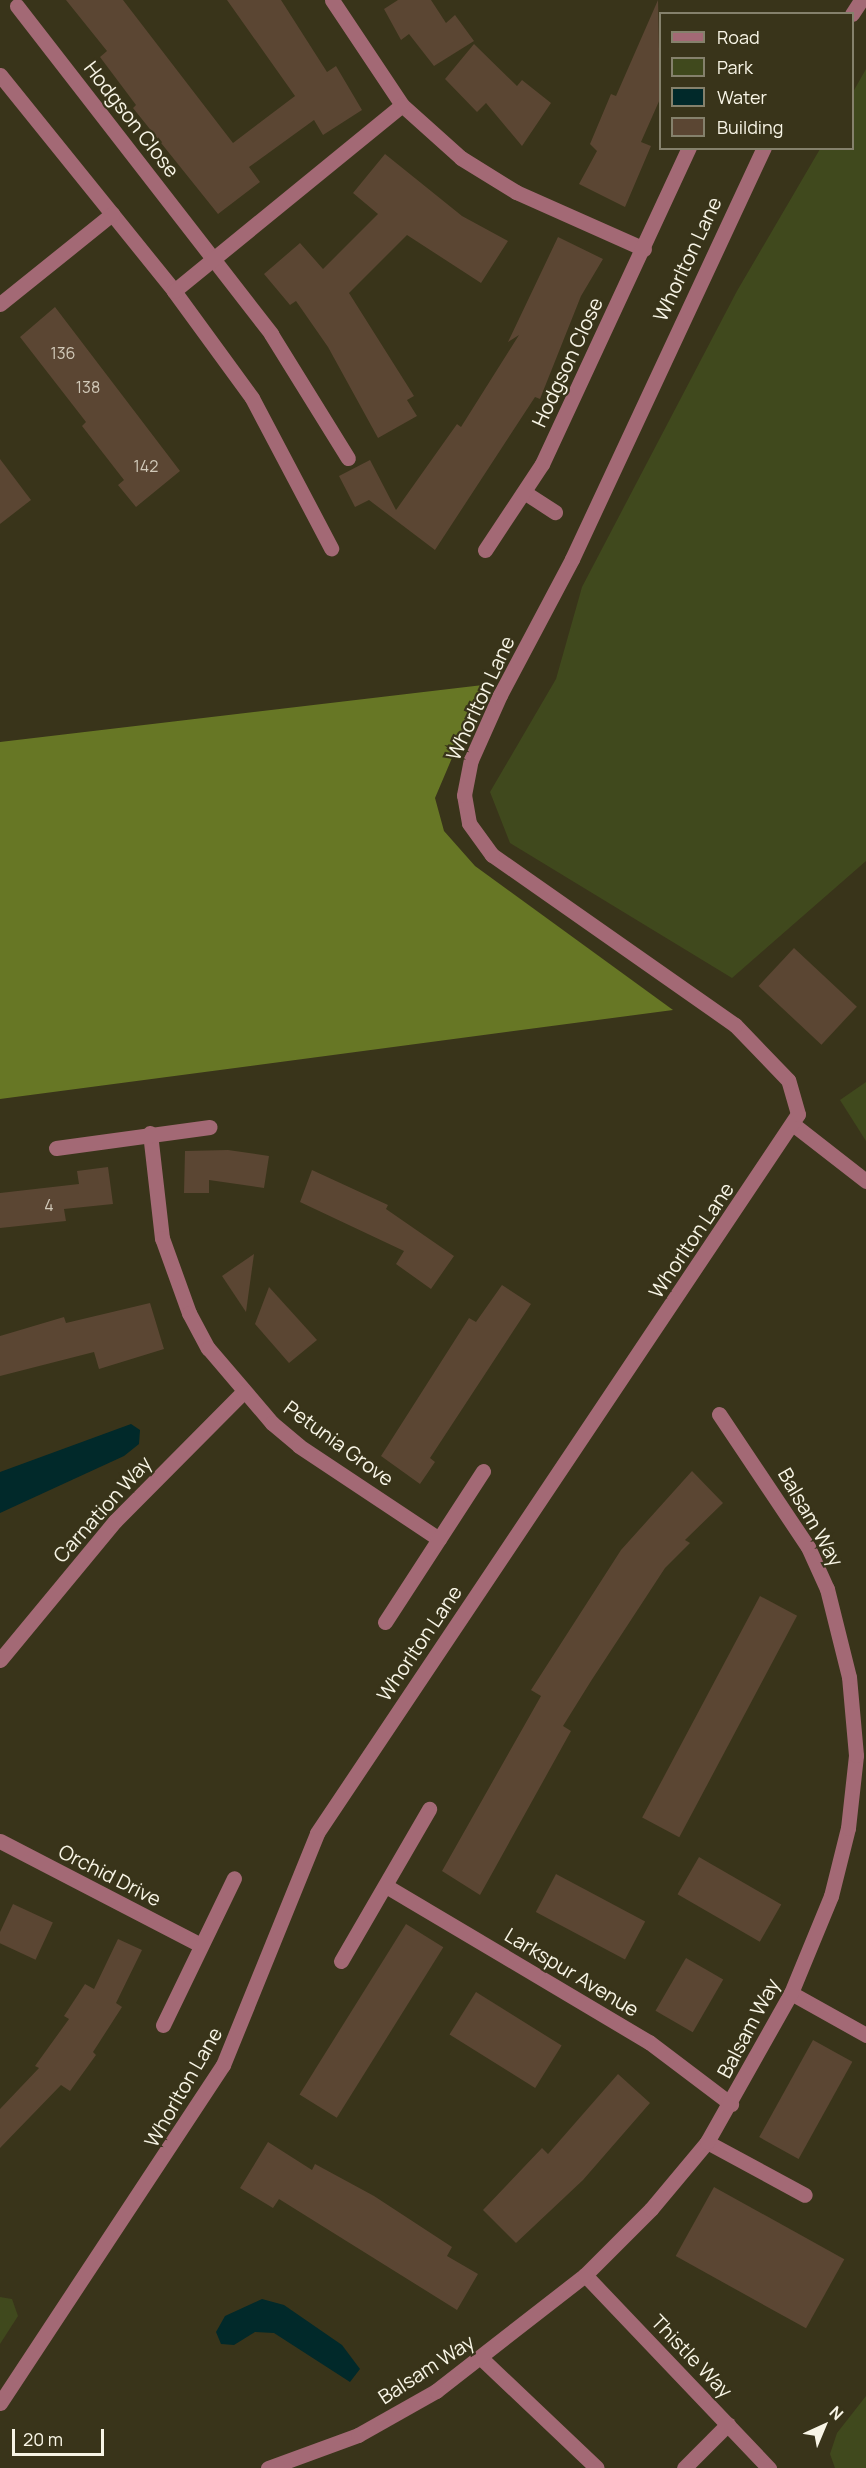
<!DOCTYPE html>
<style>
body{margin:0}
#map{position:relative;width:866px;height:2468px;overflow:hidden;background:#39341a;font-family:Manrope,sans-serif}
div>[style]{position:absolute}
.green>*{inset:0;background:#40491d}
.forest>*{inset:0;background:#677725}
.water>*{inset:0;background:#01292a}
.building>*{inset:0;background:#5b4633;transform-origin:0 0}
.minor>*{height:15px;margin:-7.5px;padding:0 7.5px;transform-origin:7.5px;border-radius:7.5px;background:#a36975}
span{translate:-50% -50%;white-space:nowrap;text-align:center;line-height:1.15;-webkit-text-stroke:4.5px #39341a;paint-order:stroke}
.number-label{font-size:16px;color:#d1c9b9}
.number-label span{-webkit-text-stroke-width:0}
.street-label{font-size:20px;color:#f8f5e6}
.legend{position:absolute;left:659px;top:12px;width:195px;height:138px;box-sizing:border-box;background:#39341a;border:2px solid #85816c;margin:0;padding:8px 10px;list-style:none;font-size:18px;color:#f8f5e6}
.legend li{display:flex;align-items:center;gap:12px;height:30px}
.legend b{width:30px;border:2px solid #85816c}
.north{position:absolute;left:794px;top:2396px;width:60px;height:60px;-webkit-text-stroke:4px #39341a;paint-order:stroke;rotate:44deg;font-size:16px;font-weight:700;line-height:24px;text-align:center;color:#f8f5e6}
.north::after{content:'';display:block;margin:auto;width:21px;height:27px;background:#f8f5e6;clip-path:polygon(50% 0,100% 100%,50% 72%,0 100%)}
.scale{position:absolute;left:12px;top:2429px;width:92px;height:27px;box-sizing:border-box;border:3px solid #f8f5e6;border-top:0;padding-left:8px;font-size:18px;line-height:21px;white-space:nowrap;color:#f8f5e6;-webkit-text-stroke:4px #39341a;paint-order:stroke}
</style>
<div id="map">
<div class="green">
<div style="clip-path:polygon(866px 69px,866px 861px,732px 978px,510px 843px,490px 792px,556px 679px,582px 587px,737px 291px,820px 149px,852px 148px,853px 92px)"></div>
<div style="clip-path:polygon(866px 1082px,866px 1141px,840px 1100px)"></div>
<div style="clip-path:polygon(0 2297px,12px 2299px,18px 2316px,0 2344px)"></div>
<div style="clip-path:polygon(866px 2396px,866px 2468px,835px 2468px,830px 2454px,837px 2433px)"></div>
</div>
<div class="forest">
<div style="clip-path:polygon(483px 685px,435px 798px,444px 831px,475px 866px,673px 1010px,0 1099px,0 742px)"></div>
</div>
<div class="water">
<div style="clip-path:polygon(131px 1424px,140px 1430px,139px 1444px,124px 1456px,0 1513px,0 1472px)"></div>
<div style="clip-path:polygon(262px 2299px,284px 2305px,342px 2345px,360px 2369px,350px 2382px,274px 2333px,255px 2332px,234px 2345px,221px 2344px,216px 2332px,225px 2316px)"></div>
</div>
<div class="building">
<div style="clip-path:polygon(66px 0,123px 0,233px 143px,295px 96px,227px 0,281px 0,327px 72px,336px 66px,362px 110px,323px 135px,314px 120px,249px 167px,260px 182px,218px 214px,133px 108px,136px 105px,100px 57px,107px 51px)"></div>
<div style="clip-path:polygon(398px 0,431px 0,446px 23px,455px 15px,474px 41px,434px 66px,409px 34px,401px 40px,384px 9px)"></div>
<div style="clip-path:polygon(658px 0,660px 99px,641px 142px,651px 146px,625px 207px,579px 184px,597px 151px,590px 144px,611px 94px,616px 96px)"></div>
<div style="clip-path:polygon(474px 44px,517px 86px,522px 80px,551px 103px,522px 146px,486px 103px,477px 112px,445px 79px)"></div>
<div style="clip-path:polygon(385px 154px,462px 216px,508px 241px,481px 283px,407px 235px,349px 293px,414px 396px,407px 400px,417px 416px,378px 438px,328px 347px,296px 301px,290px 305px,264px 274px,300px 243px,323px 269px,378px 214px,353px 193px)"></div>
<div style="clip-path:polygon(558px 237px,603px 259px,581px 296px,540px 399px,535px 397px,435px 550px,369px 500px,355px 507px,339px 476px,370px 460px,396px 510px,457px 424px,461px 427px,519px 335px,508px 342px)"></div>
<div style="clip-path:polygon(55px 307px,180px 471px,136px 507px,118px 485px,124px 480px,82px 426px,86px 422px,20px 337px)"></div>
<div style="clip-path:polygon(0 459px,31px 500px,0 524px)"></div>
<div style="left:794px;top:948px;width:86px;height:52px;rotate:43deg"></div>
<div style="clip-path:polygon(228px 1150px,269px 1156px,264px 1188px,209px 1180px,209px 1193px,184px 1193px,185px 1151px)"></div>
<div style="clip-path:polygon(108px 1167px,113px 1204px,64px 1209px,66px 1221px,0 1228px,0 1193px,79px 1184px,77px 1171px)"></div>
<div style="clip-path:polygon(312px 1170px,388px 1205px,386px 1209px,454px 1256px,431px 1289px,396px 1264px,404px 1251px,300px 1202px)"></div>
<div style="clip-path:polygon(254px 1254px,246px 1312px,222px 1276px)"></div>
<div style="clip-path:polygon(502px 1285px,531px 1304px,430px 1458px,435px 1462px,420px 1484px,381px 1456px,469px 1318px,476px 1322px)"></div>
<div style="clip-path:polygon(269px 1287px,317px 1340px,289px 1363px,255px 1324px)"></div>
<div style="clip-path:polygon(150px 1303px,164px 1349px,99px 1369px,94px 1352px,0 1376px,0 1336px,64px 1317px,66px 1323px)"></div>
<div style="clip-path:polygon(692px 1471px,723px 1503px,685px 1540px,690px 1543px,665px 1568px,591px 1681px,563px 1726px,571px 1731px,480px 1895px,442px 1871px,541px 1696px,531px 1690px,621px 1550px)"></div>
<div style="left:760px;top:1596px;width:42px;height:251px;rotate:28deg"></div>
<div style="left:699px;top:1857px;width:95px;height:43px;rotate:30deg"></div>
<div style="left:556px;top:1874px;width:101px;height:43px;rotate:28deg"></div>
<div style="left:13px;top:1904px;width:44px;height:41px;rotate:25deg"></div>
<div style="left:406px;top:1924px;width:44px;height:201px;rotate:32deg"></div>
<div style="clip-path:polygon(118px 1939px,142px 1950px,116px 2003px,122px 2007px,93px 2052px,96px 2055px,70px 2091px,61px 2085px,0 2148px,0 2109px,39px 2068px,35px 2066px,69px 2019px,64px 2016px,85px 1984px,94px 1989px)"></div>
<div style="left:686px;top:1958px;width:43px;height:61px;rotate:30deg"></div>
<div style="left:476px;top:1992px;width:101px;height:50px;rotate:32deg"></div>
<div style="left:813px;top:2040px;width:45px;height:111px;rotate:29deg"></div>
<div style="clip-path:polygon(618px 2074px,650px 2103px,583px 2180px,516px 2243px,483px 2210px,542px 2148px,548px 2154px)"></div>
<div style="clip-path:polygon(268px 2142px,312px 2170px,315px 2164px,374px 2196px,452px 2247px,447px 2256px,478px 2274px,457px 2310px,279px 2199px,273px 2208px,240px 2188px)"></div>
<div style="left:714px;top:2187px;width:149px;height:79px;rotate:29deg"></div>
</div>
<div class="minor">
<div style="left:332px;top:0;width:126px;rotate:56.3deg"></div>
<div style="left:402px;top:105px;width:79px;rotate:41.9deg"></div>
<div style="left:461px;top:158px;width:65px;rotate:31.7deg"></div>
<div style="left:516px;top:192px;width:140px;rotate:24deg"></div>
<div style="left:17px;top:6px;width:415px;rotate:52.2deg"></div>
<div style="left:271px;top:334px;width:146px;rotate:58.2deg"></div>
<div style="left:852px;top:14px;width:17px;rotate:-57deg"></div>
<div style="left:0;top:75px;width:277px;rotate:51.1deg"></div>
<div style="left:174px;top:291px;width:132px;rotate:53.9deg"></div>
<div style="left:252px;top:398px;width:170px;rotate:62.2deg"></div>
<div style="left:174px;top:291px;width:294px;rotate:-39.2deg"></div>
<div style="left:0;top:304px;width:144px;rotate:-38.8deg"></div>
<div style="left:524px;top:492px;width:37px;rotate:33deg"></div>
<div style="left:485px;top:550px;width:103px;rotate:-56.5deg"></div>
<div style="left:542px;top:464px;width:349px;rotate:-65.1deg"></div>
<div style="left:794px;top:1125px;width:91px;rotate:37.9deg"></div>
<div style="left:150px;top:1133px;width:106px;rotate:83.5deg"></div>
<div style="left:162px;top:1238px;width:80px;rotate:70.2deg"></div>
<div style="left:189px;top:1313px;width:40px;rotate:62deg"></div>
<div style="left:208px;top:1348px;width:99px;rotate:49.5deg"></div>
<div style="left:272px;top:1423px;width:35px;rotate:40deg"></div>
<div style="left:299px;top:1446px;width:168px;rotate:33.6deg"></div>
<div style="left:56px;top:1148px;width:155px;rotate:-7.8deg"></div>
<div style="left:385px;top:1622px;width:180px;rotate:-57deg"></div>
<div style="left:0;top:1660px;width:180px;rotate:-50.4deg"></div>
<div style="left:115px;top:1521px;width:182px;rotate:-45.2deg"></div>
<div style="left:0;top:1841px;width:226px;rotate:27.4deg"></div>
<div style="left:386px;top:1886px;width:306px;rotate:30.7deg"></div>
<div style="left:649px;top:2042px;width:103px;rotate:37.1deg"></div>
<div style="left:341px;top:1961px;width:176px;rotate:-59.9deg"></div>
<div style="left:791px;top:1993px;width:86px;rotate:29.2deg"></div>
<div style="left:163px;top:2025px;width:163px;rotate:-64.2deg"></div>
<div style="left:707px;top:2142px;width:111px;rotate:28.4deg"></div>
<div style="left:585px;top:2275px;width:267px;rotate:46.4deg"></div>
<div style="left:482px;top:2359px;width:158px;rotate:43.5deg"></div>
<div style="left:0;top:2403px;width:405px;rotate:-56.6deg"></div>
<div style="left:223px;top:2065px;width:250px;rotate:-67.9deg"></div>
<div style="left:317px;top:1833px;width:865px;rotate:-56.22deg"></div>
<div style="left:798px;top:1114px;width:35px;rotate:-106deg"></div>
<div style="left:788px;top:1080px;width:76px;rotate:-133.9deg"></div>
<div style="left:735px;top:1025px;width:297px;rotate:-145deg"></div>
<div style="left:492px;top:855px;width:39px;rotate:-126deg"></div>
<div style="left:469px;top:823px;width:28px;rotate:-100deg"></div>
<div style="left:464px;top:795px;width:36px;rotate:-79deg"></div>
<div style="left:471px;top:760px;width:71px;rotate:-66deg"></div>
<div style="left:500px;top:695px;width:154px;rotate:-62.1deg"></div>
<div style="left:572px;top:559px;width:454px;rotate:-65deg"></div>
<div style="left:268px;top:2468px;width:96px;rotate:-20.1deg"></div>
<div style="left:358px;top:2435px;width:90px;rotate:-29.4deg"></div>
<div style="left:436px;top:2391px;width:189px;rotate:-37.9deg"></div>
<div style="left:585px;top:2275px;width:93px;rotate:-45deg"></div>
<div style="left:651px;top:2209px;width:87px;rotate:-50.1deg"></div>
<div style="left:707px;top:2142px;width:171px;rotate:-60.6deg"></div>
<div style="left:791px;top:1993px;width:105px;rotate:-67.6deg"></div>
<div style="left:831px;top:1896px;width:70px;rotate:-76deg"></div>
<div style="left:848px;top:1828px;width:73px;rotate:-83.7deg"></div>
<div style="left:856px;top:1755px;width:78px;rotate:-95.1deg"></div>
<div style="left:849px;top:1677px;width:91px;rotate:-104deg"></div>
<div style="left:827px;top:1589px;width:46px;rotate:-114.3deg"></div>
<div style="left:808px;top:1547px;width:160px;rotate:-123.8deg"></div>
<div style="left:684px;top:2468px;width:62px;rotate:-45deg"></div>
</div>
<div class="number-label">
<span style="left:63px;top:353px">136</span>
<span style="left:88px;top:387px">138</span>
<span style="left:146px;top:466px">142</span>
<span style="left:49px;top:1205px">4</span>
</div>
<div class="street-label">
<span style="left:132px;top:119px;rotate:52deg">Hodgson Close</span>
<span style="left:687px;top:259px;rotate:-65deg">Whorlton Lane</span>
<span style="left:567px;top:362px;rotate:-65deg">Hodgson Close</span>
<span style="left:480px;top:698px;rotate:-65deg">Whorlton Lane</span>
<span style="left:691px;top:1240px;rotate:-56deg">Whorlton Lane</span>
<span style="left:339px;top:1443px;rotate:36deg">Petunia Grove</span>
<span style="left:102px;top:1509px;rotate:-48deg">Carnation Way</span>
<span style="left:811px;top:1517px;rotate:60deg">Balsam Way</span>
<span style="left:419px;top:1643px;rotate:-56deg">Whorlton Lane</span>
<span style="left:110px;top:1875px;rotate:27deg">Orchid Drive</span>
<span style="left:572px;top:1972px;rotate:31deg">Larkspur Avenue</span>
<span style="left:748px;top:2028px;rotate:-62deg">Balsam Way</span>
<span style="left:183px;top:2087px;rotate:-60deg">Whorlton Lane</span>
<span style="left:692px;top:2356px;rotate:46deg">Thistle Way</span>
<span style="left:426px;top:2369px;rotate:-33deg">Balsam Way</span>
</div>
<ul class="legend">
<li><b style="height:8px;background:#a36975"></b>Road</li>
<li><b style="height:16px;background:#40491d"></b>Park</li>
<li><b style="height:16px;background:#01292a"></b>Water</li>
<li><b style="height:16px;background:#5b4633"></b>Building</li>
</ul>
<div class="north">N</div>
<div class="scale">20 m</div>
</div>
